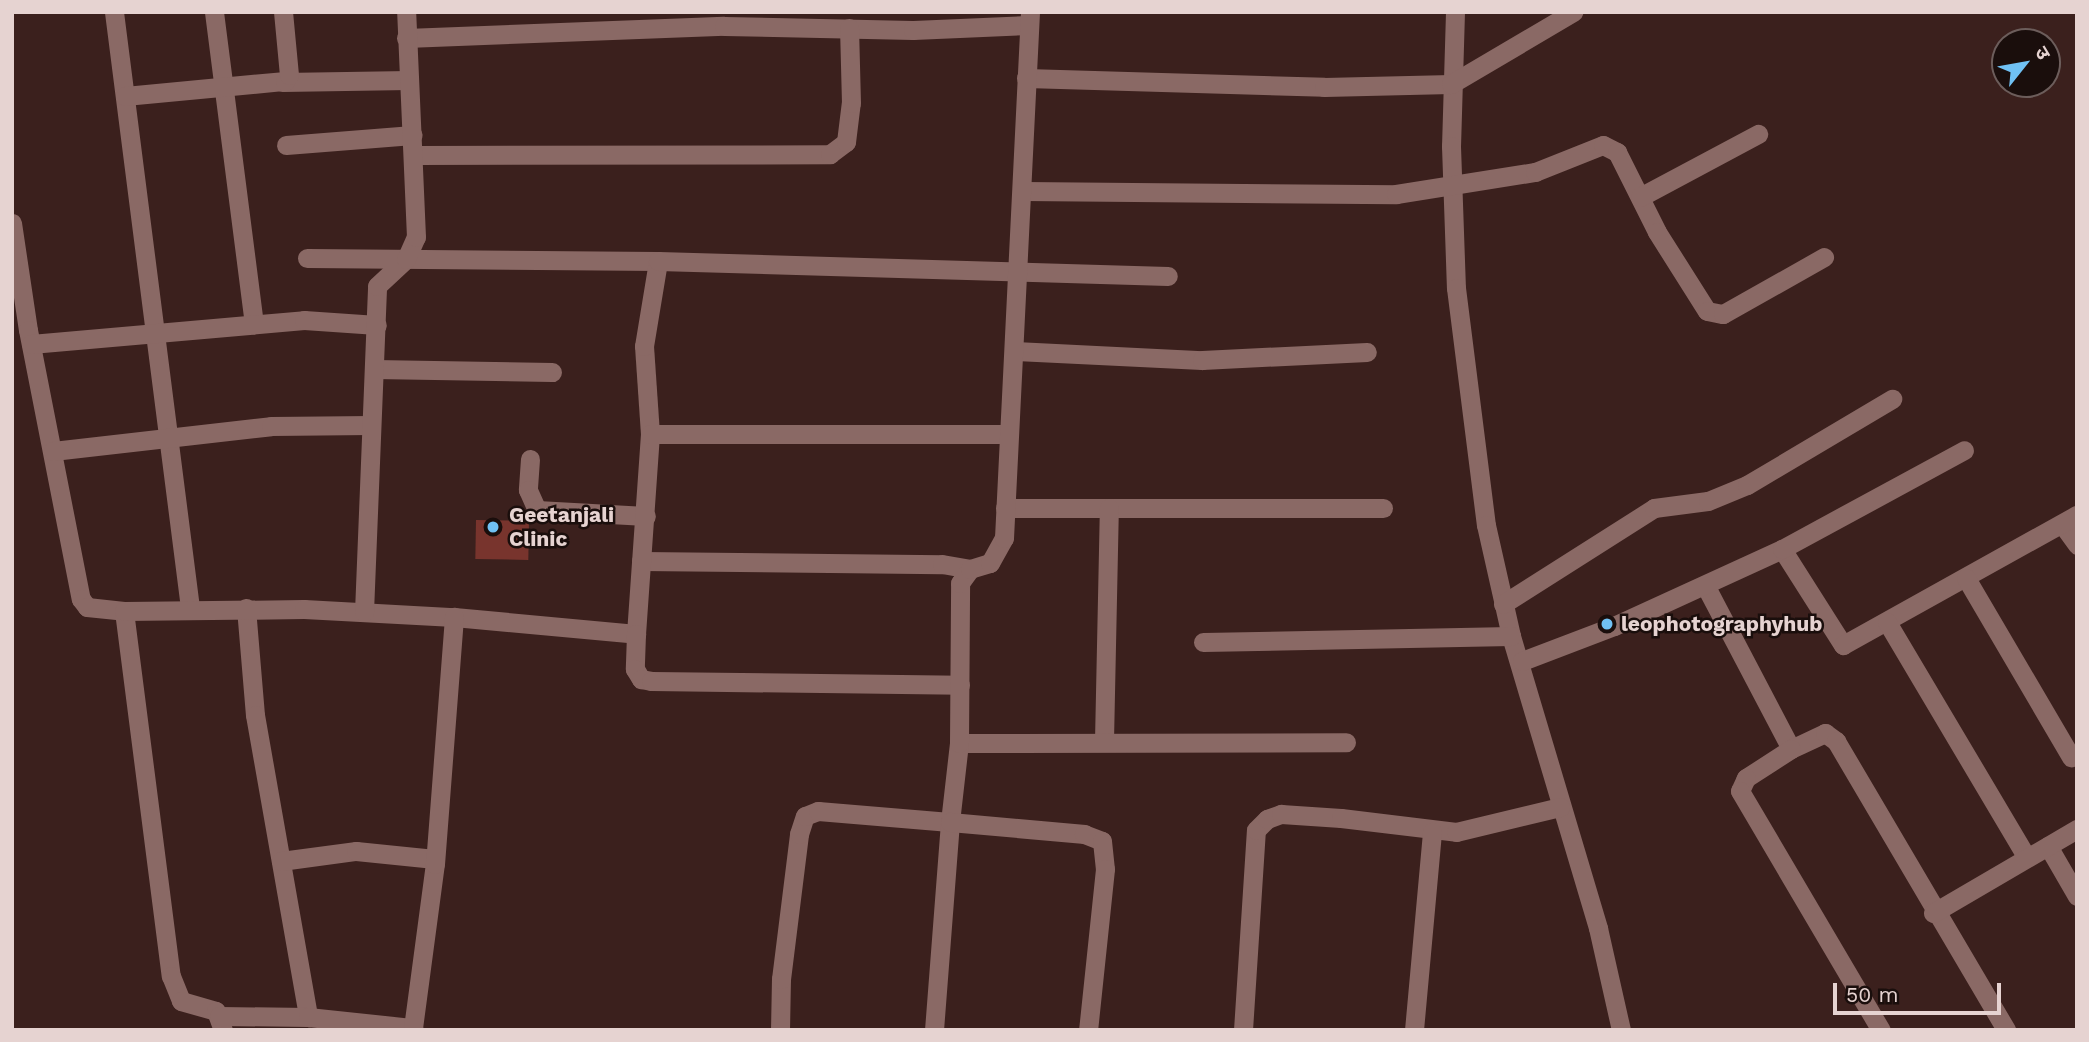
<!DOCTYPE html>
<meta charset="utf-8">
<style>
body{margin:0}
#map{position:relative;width:2089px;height:1042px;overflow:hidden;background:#3b201d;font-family:"Work Sans","Noto Sans Devanagari",sans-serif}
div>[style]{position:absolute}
.building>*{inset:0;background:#78342d;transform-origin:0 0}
.minor>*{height:19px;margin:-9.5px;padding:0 9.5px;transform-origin:9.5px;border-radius:9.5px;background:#8a6965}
.dots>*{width:19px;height:19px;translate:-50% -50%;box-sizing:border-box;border:4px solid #1a0e0c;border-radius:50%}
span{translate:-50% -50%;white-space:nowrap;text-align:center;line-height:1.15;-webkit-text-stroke:5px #1a0e0c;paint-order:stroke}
.poi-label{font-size:21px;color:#e6d3d1;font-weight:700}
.left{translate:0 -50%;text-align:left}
.frame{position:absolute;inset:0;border:14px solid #e6d3d1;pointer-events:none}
.north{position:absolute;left:1991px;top:28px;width:70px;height:70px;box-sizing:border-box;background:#1a0e0c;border:2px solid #6c5d5b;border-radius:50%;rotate:59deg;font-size:19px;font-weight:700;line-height:28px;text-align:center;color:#e6d3d1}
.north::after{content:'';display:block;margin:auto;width:24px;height:32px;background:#70c1f4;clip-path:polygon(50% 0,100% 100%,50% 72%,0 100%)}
.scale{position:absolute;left:1833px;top:983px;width:168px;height:32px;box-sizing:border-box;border:4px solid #e6d3d1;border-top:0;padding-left:9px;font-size:21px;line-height:24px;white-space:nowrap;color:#e6d3d1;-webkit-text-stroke:5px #1a0e0c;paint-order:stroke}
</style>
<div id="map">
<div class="building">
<div style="left:476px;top:520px;width:53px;height:39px;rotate:1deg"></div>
</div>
<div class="minor">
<div style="left:114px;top:12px;width:601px;rotate:82.73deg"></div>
<div style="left:214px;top:12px;width:315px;rotate:82.7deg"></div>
<div style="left:1455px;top:12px;width:134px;rotate:91.7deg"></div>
<div style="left:1451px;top:146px;width:142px;rotate:88deg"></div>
<div style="left:1456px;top:288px;width:239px;rotate:82.8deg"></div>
<div style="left:1486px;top:525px;width:114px;rotate:77.3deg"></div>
<div style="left:1511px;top:636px;width:305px;rotate:73.4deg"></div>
<div style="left:1598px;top:928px;width:105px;rotate:77.3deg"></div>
<div style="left:406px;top:38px;width:318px;rotate:-2.2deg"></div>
<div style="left:724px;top:26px;width:189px;rotate:1.2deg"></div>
<div style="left:913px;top:30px;width:116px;rotate:-2.5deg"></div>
<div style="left:1026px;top:78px;width:298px;rotate:1.7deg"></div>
<div style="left:1324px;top:87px;width:127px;rotate:-1.4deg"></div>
<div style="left:1451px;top:84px;width:142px;rotate:-30.5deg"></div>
<div style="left:282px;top:82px;width:127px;rotate:-0.9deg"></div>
<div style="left:125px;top:96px;width:161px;rotate:-5.4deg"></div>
<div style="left:285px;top:81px;width:7px;rotate:-56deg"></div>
<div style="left:289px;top:75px;width:63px;rotate:-95.4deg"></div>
<div style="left:286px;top:145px;width:127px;rotate:-4.5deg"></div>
<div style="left:415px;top:155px;width:415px;rotate:-0.1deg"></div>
<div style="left:830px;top:154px;width:20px;rotate:-37deg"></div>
<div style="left:846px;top:142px;width:39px;rotate:-83deg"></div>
<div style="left:851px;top:103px;width:75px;rotate:-91.5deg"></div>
<div style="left:1023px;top:191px;width:373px;rotate:0.5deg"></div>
<div style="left:1396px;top:194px;width:141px;rotate:-9deg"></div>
<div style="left:1535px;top:172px;width:73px;rotate:-21.7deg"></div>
<div style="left:1603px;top:145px;width:16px;rotate:27deg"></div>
<div style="left:1617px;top:152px;width:89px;rotate:63.4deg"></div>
<div style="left:1657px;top:232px;width:93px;rotate:57.7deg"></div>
<div style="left:1707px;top:311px;width:16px;rotate:11deg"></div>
<div style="left:1723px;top:314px;width:116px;rotate:-29.4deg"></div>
<div style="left:1640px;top:197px;width:134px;rotate:-28.1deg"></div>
<div style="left:12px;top:223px;width:108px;rotate:81.5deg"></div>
<div style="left:28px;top:330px;width:274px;rotate:78.9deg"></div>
<div style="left:81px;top:599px;width:10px;rotate:53deg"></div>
<div style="left:87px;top:607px;width:37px;rotate:6deg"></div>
<div style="left:124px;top:611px;width:368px;rotate:82.7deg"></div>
<div style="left:171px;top:976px;width:27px;rotate:68deg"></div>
<div style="left:181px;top:1001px;width:36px;rotate:16deg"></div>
<div style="left:216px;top:1011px;width:20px;rotate:70deg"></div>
<div style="left:307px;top:258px;width:351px;rotate:0.5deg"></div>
<div style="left:31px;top:344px;width:274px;rotate:-5deg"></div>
<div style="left:304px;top:320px;width:73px;rotate:3.9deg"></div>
<div style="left:1015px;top:351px;width:187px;rotate:2.8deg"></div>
<div style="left:1202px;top:360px;width:165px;rotate:-2.8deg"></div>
<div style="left:374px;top:369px;width:178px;rotate:1deg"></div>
<div style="left:650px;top:434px;width:88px;rotate:-93.9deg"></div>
<div style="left:644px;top:346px;width:86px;rotate:-80.6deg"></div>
<div style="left:658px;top:261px;width:510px;rotate:1.68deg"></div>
<div style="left:53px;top:451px;width:219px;rotate:-6.5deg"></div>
<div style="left:271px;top:426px;width:100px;rotate:-0.6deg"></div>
<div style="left:530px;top:459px;width:31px;rotate:94deg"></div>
<div style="left:528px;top:490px;width:22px;rotate:66deg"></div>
<div style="left:537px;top:510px;width:109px;rotate:3.2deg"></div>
<div style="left:1005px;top:508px;width:378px"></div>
<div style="left:2062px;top:524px;width:26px;rotate:54deg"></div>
<div style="left:1782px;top:549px;width:114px;rotate:57.6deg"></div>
<div style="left:1843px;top:645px;width:268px;rotate:-29.1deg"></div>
<div style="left:641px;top:561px;width:301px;rotate:0.6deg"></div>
<div style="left:942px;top:564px;width:28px;rotate:10deg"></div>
<div style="left:1966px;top:578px;width:208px;rotate:59.6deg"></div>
<div style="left:1705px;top:585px;width:185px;rotate:62.3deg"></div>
<div style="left:1791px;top:749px;width:38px;rotate:-25deg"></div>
<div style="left:1825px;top:733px;width:14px;rotate:36deg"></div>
<div style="left:1836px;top:741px;width:335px;rotate:59.5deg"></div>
<div style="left:1503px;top:604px;width:179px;rotate:-32.4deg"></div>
<div style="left:1654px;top:508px;width:54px;rotate:-7.4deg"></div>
<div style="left:1708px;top:501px;width:42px;rotate:-22.3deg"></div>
<div style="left:1747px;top:485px;width:169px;rotate:-30.7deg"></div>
<div style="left:246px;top:608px;width:107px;rotate:85.2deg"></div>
<div style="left:255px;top:715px;width:307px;rotate:80deg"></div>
<div style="left:124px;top:611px;width:180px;rotate:-0.6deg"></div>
<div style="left:304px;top:609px;width:150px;rotate:3.1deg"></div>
<div style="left:454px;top:617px;width:183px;rotate:5.3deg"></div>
<div style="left:636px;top:634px;width:200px;rotate:-86deg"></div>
<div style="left:650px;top:434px;width:357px"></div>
<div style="left:364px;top:612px;width:326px;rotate:-87.7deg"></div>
<div style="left:377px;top:286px;width:40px;rotate:-43deg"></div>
<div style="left:406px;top:259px;width:24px;rotate:-66deg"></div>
<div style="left:416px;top:237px;width:225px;rotate:-92.5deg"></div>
<div style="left:1887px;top:622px;width:274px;rotate:59.3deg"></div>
<div style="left:636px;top:634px;width:35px;rotate:92deg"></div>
<div style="left:635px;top:669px;width:12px;rotate:59deg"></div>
<div style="left:641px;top:679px;width:10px;rotate:11deg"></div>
<div style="left:651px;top:681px;width:309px;rotate:0.7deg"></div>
<div style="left:1203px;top:642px;width:308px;rotate:-1.1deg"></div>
<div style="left:1522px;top:661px;width:98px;rotate:-20.8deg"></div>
<div style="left:1614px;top:626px;width:185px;rotate:-24.6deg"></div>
<div style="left:1782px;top:549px;width:207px;rotate:-28.5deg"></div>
<div style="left:1104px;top:741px;width:233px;rotate:-88.8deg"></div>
<div style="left:959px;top:743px;width:387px;rotate:-0.1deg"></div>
<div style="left:1791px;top:749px;width:54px;rotate:147.2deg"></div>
<div style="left:1746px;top:778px;width:14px;rotate:115deg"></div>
<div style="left:1740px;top:791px;width:277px;rotate:59.5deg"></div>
<div style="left:2048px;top:846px;width:58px;rotate:59.9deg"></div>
<div style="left:281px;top:861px;width:76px;rotate:-7.6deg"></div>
<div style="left:356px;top:851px;width:79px;rotate:5.8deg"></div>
<div style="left:1933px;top:913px;width:167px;rotate:-30.3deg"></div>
<div style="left:219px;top:1016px;width:89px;rotate:0.6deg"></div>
<div style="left:308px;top:1017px;width:106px;rotate:6deg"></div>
<div style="left:413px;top:1028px;width:165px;rotate:-82.4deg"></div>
<div style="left:435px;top:864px;width:248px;rotate:-85.6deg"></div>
<div style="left:780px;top:1030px;width:51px;rotate:-88.9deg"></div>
<div style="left:781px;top:979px;width:146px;rotate:-82.9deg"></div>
<div style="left:799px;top:834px;width:19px;rotate:-72deg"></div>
<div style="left:805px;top:816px;width:14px;rotate:-21deg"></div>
<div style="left:818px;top:811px;width:132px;rotate:4.8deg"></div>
<div style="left:950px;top:822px;width:80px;rotate:-83.5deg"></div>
<div style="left:959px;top:743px;width:160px;rotate:-89.6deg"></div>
<div style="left:960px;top:583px;width:17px;rotate:-54deg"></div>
<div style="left:970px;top:569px;width:21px;rotate:-17deg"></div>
<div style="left:990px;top:563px;width:29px;rotate:-61deg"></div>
<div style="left:1004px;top:538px;width:527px;rotate:-87.17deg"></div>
<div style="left:934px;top:1030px;width:209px;rotate:-85.6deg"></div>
<div style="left:950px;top:822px;width:135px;rotate:5.1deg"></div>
<div style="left:1084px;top:834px;width:19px;rotate:21deg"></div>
<div style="left:1102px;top:841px;width:28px;rotate:84deg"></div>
<div style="left:1105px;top:869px;width:162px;rotate:96deg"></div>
<div style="left:1243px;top:1030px;width:200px;rotate:-86.3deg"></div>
<div style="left:1256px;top:830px;width:16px;rotate:-45deg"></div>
<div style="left:1267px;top:819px;width:15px;rotate:-20deg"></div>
<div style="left:1281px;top:814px;width:60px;rotate:3.8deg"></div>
<div style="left:1341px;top:818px;width:116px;rotate:6.9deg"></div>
<div style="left:1456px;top:832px;width:107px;rotate:-13.5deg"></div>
<div style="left:1414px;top:1030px;width:199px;rotate:-84.8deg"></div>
</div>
<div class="dots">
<div style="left:493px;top:527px;background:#70c1f4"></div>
<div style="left:1607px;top:624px;background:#70c1f4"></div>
</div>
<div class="poi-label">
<span class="left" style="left:509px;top:527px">Geetanjali<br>Clinic</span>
<span class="left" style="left:1621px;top:624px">leophotographyhub</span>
</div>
<div class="frame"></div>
<div class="north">उ</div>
<div class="scale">50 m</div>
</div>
